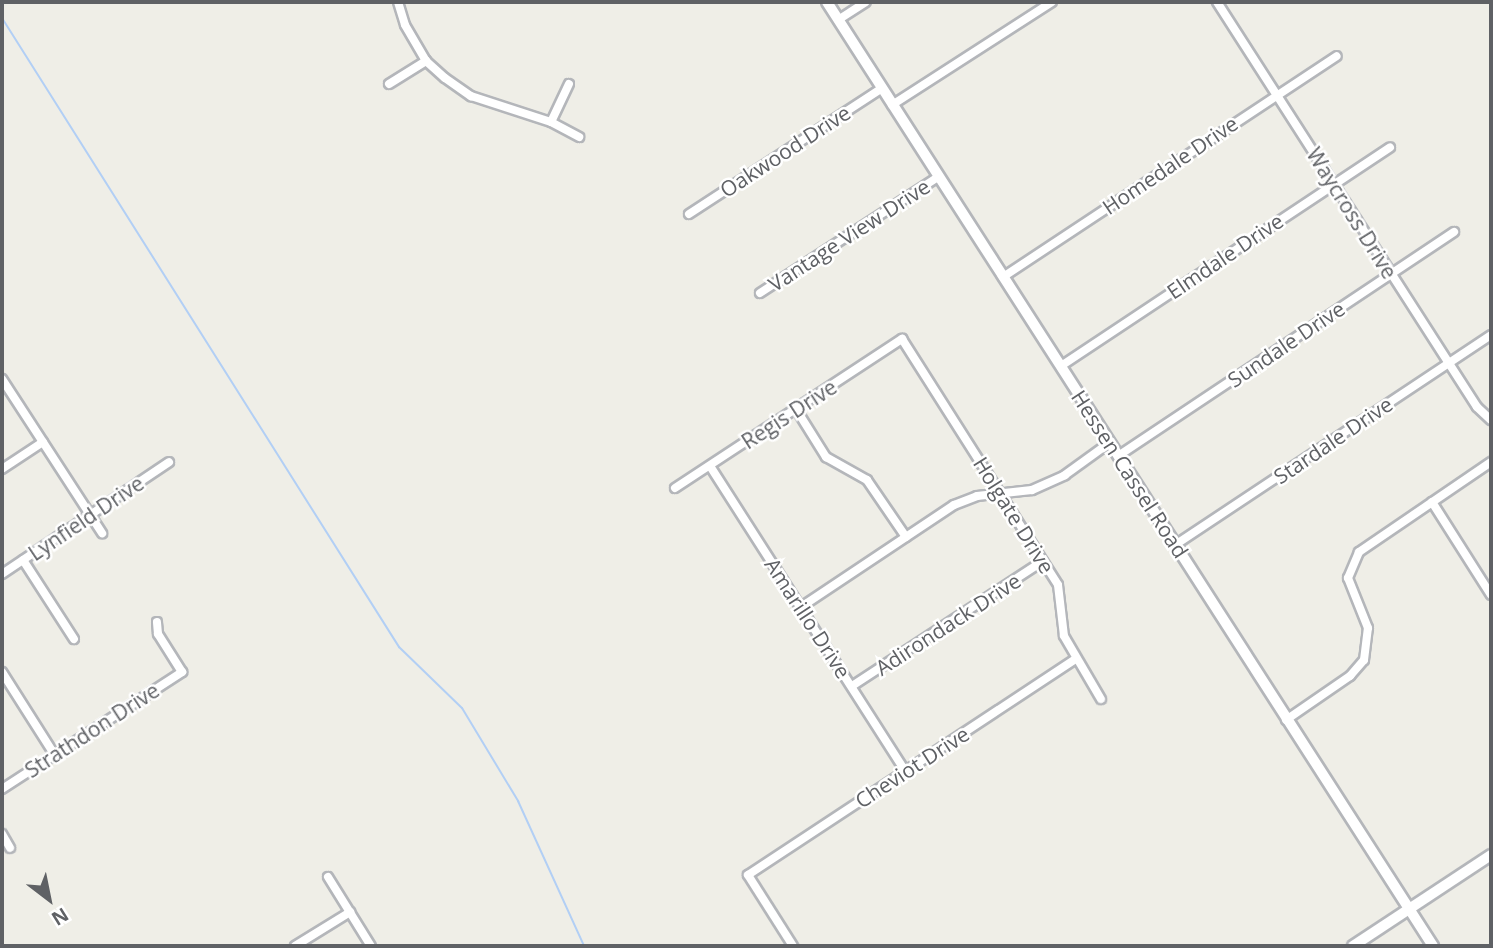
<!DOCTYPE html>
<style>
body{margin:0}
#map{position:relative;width:1493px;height:948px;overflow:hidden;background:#efeee7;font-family:"Open Sans",sans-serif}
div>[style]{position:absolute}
.stream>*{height:2px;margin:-1px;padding:0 1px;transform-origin:1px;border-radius:1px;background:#b2cff5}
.roads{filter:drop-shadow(2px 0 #b4b6ba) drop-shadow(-2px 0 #b4b6ba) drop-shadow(0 2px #b4b6ba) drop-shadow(0 -2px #b4b6ba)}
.street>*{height:8px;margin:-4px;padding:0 4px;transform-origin:4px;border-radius:4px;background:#fff}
.secondary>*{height:10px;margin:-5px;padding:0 5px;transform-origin:5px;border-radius:5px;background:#fff}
span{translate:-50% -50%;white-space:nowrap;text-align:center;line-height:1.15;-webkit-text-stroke:5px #fff;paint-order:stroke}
.street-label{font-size:21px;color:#5f6165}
.frame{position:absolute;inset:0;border:4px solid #5f6165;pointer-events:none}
.north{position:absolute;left:14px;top:864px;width:70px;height:70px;-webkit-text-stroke:5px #fff;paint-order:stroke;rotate:148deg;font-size:19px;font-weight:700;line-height:28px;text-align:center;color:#5f6165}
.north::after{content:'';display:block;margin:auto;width:24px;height:32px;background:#5f6165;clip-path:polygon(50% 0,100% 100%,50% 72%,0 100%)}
</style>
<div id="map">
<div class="stream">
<div style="left:2px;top:18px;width:744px;rotate:57.74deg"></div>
<div style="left:399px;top:647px;width:88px;rotate:44.1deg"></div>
<div style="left:462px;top:708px;width:109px;rotate:58.9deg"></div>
<div style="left:518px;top:801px;width:159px;rotate:65.5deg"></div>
</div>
<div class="roads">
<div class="street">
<div style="left:398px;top:2px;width:24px;rotate:73deg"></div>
<div style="left:405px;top:25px;width:42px;rotate:59.7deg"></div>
<div style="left:426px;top:61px;width:25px;rotate:42deg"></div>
<div style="left:445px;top:78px;width:32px;rotate:35deg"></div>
<div style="left:471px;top:96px;width:84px;rotate:18deg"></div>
<div style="left:551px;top:122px;width:32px;rotate:28deg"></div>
<div style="left:1217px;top:2px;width:481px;rotate:57.3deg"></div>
<div style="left:1477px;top:407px;width:19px;rotate:43deg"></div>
<div style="left:838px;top:20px;width:33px;rotate:-33deg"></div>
<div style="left:389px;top:84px;width:44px;rotate:-31.9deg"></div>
<div style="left:892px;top:105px;width:190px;rotate:-32.8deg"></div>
<div style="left:551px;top:122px;width:42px;rotate:-64.7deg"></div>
<div style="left:689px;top:214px;width:230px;rotate:-33.1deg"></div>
<div style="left:1003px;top:277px;width:400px;rotate:-33.5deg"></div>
<div style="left:760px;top:293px;width:212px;rotate:-33.1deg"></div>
<div style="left:1061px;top:366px;width:395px;rotate:-33.6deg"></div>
<div style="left:2px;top:379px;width:184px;rotate:57deg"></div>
<div style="left:796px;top:409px;width:57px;rotate:58deg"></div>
<div style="left:826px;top:457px;width:47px;rotate:29.3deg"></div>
<div style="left:867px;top:480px;width:69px;rotate:55.6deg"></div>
<div style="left:1118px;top:456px;width:404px;rotate:-33.7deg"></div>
<div style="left:710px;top:466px;width:362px;rotate:57.4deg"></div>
<div style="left:2px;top:469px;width:49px;rotate:-33.4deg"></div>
<div style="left:675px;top:488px;width:272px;rotate:-33.3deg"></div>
<div style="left:902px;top:339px;width:291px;rotate:57.6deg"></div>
<div style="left:1058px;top:585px;width:51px;rotate:83.3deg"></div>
<div style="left:1064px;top:636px;width:73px;rotate:59.6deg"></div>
<div style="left:1432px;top:502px;width:110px;rotate:57.6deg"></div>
<div style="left:1175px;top:545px;width:379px;rotate:-33.6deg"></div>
<div style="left:23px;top:560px;width:94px;rotate:57.2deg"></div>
<div style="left:2px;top:574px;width:201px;rotate:-33.8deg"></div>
<div style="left:801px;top:607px;width:184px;rotate:-33.7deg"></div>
<div style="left:954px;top:505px;width:25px;rotate:-21deg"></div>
<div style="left:977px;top:496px;width:55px;rotate:-6.2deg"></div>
<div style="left:1032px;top:490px;width:36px;rotate:-24deg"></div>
<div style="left:1065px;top:475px;width:54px;rotate:-36deg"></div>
<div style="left:2px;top:672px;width:97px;rotate:57.6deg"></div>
<div style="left:852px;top:686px;width:228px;rotate:-33.2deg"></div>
<div style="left:1286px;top:720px;width:78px;rotate:-34.5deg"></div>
<div style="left:1350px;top:676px;width:21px;rotate:-49deg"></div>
<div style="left:1364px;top:660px;width:32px;rotate:-83deg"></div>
<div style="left:1368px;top:628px;width:54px;rotate:-111.8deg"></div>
<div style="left:1348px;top:578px;width:28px;rotate:-67deg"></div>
<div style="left:1359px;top:552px;width:160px;rotate:-34.3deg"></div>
<div style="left:2px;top:789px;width:215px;rotate:-33deg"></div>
<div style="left:182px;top:672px;width:45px;rotate:-122.3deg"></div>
<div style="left:158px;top:634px;width:12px;rotate:-95deg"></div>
<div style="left:2px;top:834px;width:16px;rotate:60deg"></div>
<div style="left:328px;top:877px;width:81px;rotate:58.1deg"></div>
<div style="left:295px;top:946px;width:65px;rotate:-31.7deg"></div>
<div style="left:793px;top:946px;width:84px;rotate:-122.4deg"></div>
<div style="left:748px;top:875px;width:393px;rotate:-33.4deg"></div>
</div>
<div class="secondary">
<div style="left:827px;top:2px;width:1122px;rotate:57.3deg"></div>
<div style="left:1353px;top:946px;width:165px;rotate:-33.4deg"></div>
</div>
</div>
<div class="street-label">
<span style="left:785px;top:151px;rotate:-33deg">Oakwood Drive</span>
<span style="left:1170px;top:165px;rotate:-34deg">Homedale Drive</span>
<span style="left:1352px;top:213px;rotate:58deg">Waycross Drive</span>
<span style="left:849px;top:235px;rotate:-33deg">Vantage View Drive</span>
<span style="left:1225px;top:256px;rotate:-34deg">Elmdale Drive</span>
<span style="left:1286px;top:344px;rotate:-34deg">Sundale Drive</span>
<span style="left:789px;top:414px;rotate:-33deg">Regis Drive</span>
<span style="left:1333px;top:440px;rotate:-34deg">Stardale Drive</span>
<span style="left:1130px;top:474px;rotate:57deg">Hessen Cassel Road</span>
<span style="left:1014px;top:515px;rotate:58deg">Holgate Drive</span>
<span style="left:86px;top:518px;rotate:-34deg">Lynfield Drive</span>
<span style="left:808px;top:618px;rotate:57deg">Amarillo Drive</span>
<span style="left:948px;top:624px;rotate:-33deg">Adirondack Drive</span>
<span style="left:92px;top:730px;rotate:-33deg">Strathdon Drive</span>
<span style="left:912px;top:767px;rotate:-33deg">Cheviot Drive</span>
</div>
<div class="frame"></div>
<div class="north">N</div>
</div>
